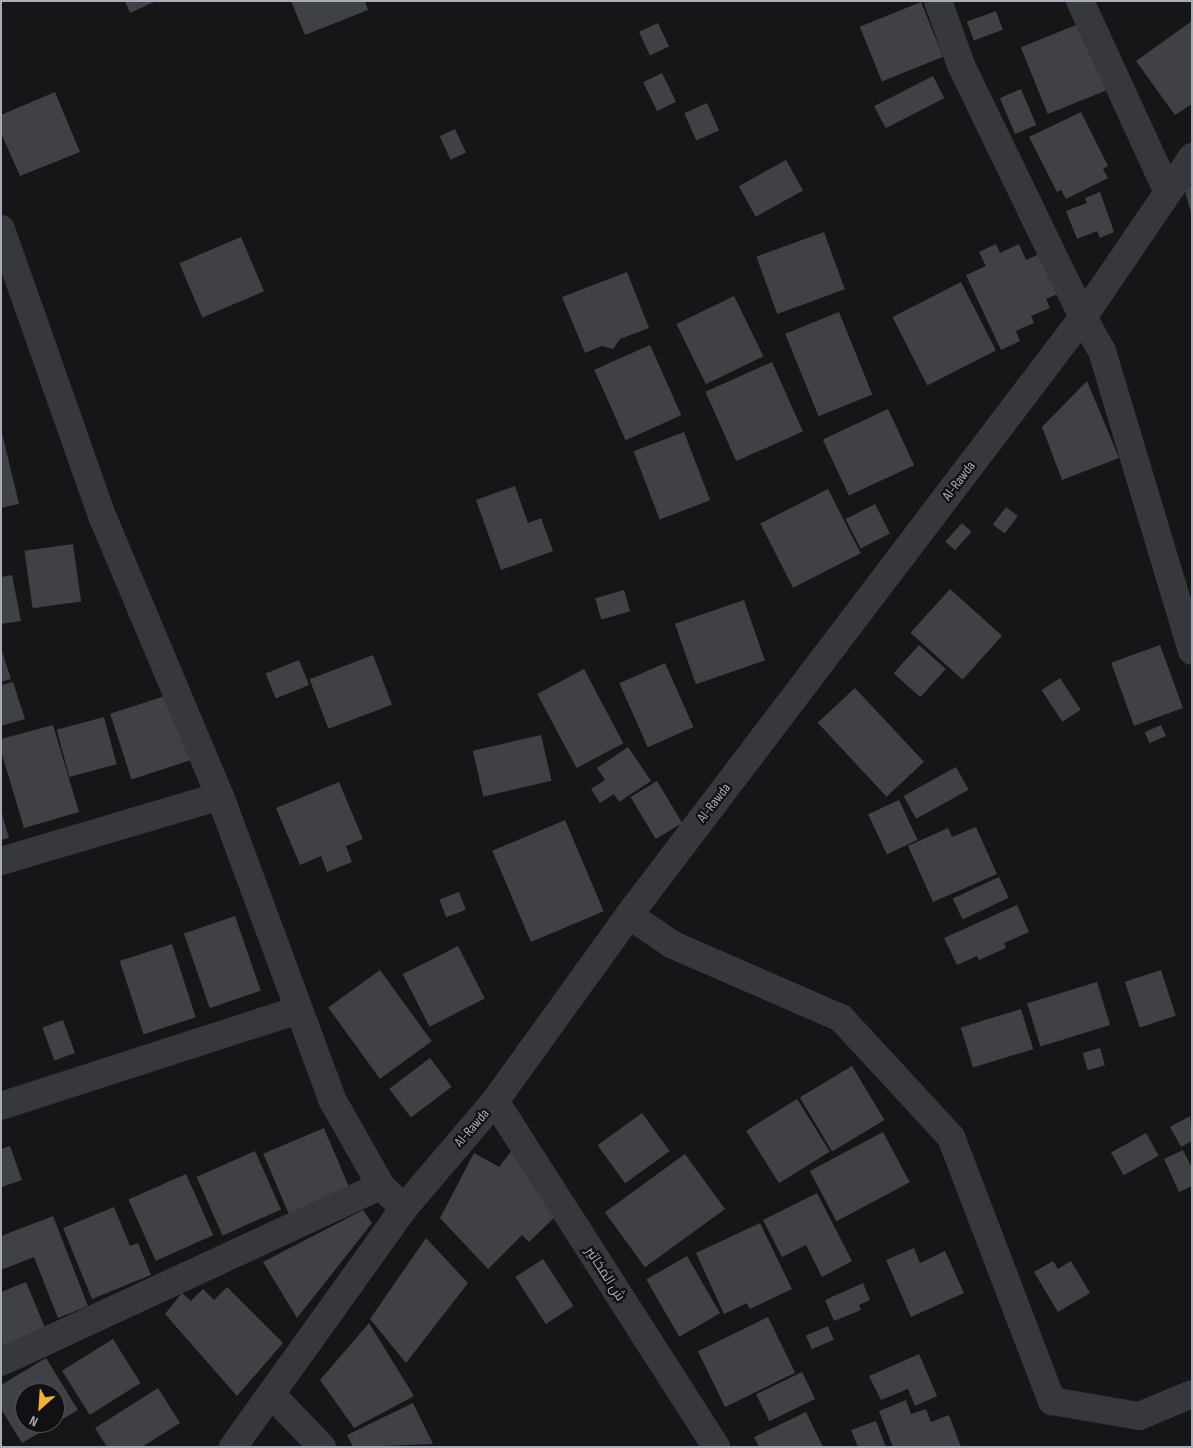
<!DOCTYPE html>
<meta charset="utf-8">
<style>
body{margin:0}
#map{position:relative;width:1193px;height:1448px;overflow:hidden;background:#161618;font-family:"Sofia Sans Condensed",Cairo,sans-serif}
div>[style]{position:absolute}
.building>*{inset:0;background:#404145;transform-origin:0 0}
.minor>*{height:28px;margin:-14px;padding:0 14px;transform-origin:14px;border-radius:14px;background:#37383d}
span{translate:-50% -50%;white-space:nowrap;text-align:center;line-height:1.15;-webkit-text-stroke:4.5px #111113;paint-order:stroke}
.street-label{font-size:14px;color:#a8adb8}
.frame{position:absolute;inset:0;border:2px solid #a8adb8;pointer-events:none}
.north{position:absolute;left:15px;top:1383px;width:50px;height:50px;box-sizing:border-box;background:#111113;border:1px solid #4d4f55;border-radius:50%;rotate:206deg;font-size:14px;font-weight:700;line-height:20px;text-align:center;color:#a8adb8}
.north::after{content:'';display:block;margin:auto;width:18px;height:22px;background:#f2b134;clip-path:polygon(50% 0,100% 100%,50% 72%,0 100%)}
</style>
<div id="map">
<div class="building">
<div style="clip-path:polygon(125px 1px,156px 1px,130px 13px)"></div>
<div style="clip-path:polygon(291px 1px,365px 1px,368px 10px,305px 35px)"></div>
<div style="left:921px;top:2px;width:59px;height:66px;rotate:68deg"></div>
<div style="left:996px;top:11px;width:20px;height:31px;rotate:70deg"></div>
<div style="clip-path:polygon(1192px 21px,1192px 104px,1175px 115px,1136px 61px)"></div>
<div style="left:658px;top:23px;width:26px;height:21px;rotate:65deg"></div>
<div style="left:1081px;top:23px;width:72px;height:65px;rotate:68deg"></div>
<div style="left:662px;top:73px;width:32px;height:21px;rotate:64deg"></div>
<div style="left:933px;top:76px;width:25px;height:66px;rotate:63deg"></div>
<div style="left:1021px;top:89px;width:39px;height:23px;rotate:67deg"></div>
<div style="clip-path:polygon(55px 92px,80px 152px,20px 176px,1px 133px,1px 115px)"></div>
<div style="left:707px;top:103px;width:30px;height:25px;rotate:66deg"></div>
<div style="clip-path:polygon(1081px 112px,1108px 166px,1103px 169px,1108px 178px,1066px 199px,1061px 190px,1057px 192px,1029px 137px)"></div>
<div style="left:455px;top:129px;width:26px;height:17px;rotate:65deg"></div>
<div style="left:786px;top:160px;width:35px;height:54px;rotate:61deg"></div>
<div style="clip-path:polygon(1192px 185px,1192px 213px,1191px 213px,1184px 187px)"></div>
<div style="clip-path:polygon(1100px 192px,1114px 232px,1100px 238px,1097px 231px,1077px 239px,1066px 211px,1087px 203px,1085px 198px)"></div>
<div style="left:824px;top:232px;width:61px;height:72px;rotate:70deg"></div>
<div style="left:241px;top:237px;width:59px;height:67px;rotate:67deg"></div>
<div style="clip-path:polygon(996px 244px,1000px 253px,1019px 244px,1026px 260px,1048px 250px,1066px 290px,1046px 299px,1050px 308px,1031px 316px,1034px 323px,1016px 331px,1020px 341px,1001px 350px,966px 275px,986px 266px,979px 252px)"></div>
<div style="clip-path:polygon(627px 272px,649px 328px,620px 339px,613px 349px,602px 346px,585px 353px,562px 297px)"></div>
<div style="left:961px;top:282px;width:77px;height:77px;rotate:63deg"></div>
<div style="left:734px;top:296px;width:67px;height:64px;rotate:64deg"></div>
<div style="left:839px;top:312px;width:89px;height:58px;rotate:68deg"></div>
<div style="left:650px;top:345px;width:77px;height:61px;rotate:66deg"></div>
<div style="left:772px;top:362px;width:76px;height:73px;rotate:66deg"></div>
<div style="clip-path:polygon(1087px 381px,1119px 458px,1062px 480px,1042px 427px)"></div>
<div style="left:888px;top:409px;width:62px;height:72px;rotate:65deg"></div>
<div style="clip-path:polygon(1px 429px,19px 504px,1px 508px)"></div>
<div style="left:684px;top:432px;width:73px;height:54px;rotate:69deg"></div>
<div style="clip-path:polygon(515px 486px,528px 523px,541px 518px,553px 551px,501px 570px,476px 500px)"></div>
<div style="left:828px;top:489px;width:72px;height:76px;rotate:63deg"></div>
<div style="left:875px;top:504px;width:33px;height:33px;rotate:63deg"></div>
<div style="left:1006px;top:507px;width:15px;height:22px;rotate:37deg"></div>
<div style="left:962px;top:523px;width:13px;height:25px;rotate:42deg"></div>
<div style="left:73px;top:544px;width:58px;height:49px;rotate:82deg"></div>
<div style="clip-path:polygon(12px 575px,21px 621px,1px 624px,1px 577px)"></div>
<div style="left:950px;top:589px;width:70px;height:59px;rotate:42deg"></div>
<div style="left:624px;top:590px;width:22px;height:30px;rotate:74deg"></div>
<div style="left:744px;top:600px;width:64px;height:73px;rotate:71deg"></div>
<div style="left:919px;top:645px;width:36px;height:38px;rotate:42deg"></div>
<div style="left:1160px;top:645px;width:67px;height:52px;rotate:70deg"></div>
<div style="clip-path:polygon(1px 648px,11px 679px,1px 682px)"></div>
<div style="left:373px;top:655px;width:53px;height:68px;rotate:69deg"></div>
<div style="left:299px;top:660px;width:27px;height:36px;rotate:68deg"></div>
<div style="left:665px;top:663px;width:70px;height:50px;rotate:66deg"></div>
<div style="left:584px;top:669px;width:84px;height:53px;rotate:62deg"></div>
<div style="left:1060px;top:678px;width:38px;height:22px;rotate:57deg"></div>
<div style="clip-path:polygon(13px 682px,25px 719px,1px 726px,1px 685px)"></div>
<div style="left:855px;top:688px;width:101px;height:51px;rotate:47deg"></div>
<div style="left:171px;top:694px;width:69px;height:64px;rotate:72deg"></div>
<div style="left:104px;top:717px;width:49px;height:49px;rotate:75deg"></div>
<div style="clip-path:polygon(53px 725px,79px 812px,24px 828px,1px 751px,1px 739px)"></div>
<div style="left:1161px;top:725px;width:12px;height:18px;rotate:66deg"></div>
<div style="left:541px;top:735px;width:47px;height:70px;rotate:77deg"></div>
<div style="clip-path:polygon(628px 747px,651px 781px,619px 802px,614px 794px,600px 803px,591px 789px,605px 780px,597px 768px)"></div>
<div style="left:956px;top:767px;width:26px;height:60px;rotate:61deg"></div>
<div style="left:657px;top:781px;width:49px;height:31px;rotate:59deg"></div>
<div style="clip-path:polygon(339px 782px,363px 839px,346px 846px,352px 862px,327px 872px,321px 856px,300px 865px,276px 808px)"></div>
<div style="left:899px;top:800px;width:44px;height:34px;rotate:65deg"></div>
<div style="clip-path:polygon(1px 811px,9px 838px,1px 840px)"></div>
<div style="left:565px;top:820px;width:99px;height:79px;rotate:67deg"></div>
<div style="clip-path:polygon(976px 827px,997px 874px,933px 902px,908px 846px,948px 828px,952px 837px)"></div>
<div style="left:999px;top:877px;width:23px;height:51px;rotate:65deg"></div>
<div style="left:459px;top:892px;width:19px;height:21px;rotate:69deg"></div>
<div style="clip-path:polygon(1017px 905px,1029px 932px,1004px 943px,1006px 948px,979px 960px,977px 956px,957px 965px,944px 938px)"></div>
<div style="left:235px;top:916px;width:79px;height:54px;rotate:71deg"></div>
<div style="left:172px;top:944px;width:77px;height:55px;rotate:72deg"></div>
<div style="left:458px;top:946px;width:59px;height:62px;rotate:63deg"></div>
<div style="left:380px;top:970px;width:88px;height:64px;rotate:54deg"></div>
<div style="left:1161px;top:970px;width:48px;height:38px;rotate:72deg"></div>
<div style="left:1097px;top:982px;width:45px;height:73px;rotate:73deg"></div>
<div style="left:1021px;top:1009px;width:42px;height:63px;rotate:73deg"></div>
<div style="left:63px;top:1020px;width:35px;height:22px;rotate:70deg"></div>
<div style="left:1100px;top:1048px;width:18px;height:18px;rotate:74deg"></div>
<div style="left:430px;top:1058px;width:36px;height:51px;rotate:53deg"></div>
<div style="left:852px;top:1066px;width:63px;height:61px;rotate:59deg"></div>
<div style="left:797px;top:1099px;width:62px;height:60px;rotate:58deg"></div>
<div style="left:642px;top:1113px;width:47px;height:55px;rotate:54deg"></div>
<div style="clip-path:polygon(1190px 1116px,1192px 1141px,1181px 1147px,1170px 1127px)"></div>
<div style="left:324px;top:1128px;width:72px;height:66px;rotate:67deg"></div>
<div style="left:883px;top:1132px;width:57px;height:83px;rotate:62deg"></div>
<div style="left:1146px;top:1133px;width:26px;height:40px;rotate:61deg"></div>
<div style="clip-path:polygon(10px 1146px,22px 1180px,2px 1187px,1px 1149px)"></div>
<div style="clip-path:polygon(513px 1149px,558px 1214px,529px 1242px,522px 1235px,488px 1269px,440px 1218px,474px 1153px,499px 1167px)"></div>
<div style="clip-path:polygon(1183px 1150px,1192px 1168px,1192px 1186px,1179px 1192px,1164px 1159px)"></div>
<div style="left:255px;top:1151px;width:64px;height:64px;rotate:66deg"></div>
<div style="left:685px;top:1154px;width:68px;height:99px;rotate:54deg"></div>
<div style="left:186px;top:1174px;width:67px;height:63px;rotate:66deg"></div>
<div style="clip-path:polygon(817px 1193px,852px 1261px,822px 1277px,806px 1245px,782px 1257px,763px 1220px)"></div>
<div style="clip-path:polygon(114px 1207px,130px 1246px,138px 1243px,151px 1275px,92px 1299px,63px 1228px)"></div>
<div style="clip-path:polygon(363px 1210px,372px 1223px,297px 1318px,263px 1262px)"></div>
<div style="clip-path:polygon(53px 1216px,88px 1306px,58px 1318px,34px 1257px,1px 1270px,1px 1236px)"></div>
<div style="clip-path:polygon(760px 1223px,792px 1289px,750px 1309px,747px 1303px,724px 1314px,696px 1253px)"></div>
<div style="clip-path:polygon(426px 1238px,468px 1283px,406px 1363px,370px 1319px)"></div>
<div style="clip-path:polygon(914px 1248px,920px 1263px,945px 1251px,964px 1293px,911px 1317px,886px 1260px)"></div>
<div style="left:687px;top:1256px;width:66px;height:47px;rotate:60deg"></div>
<div style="left:543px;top:1259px;width:56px;height:33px;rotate:57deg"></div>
<div style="clip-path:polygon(1053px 1261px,1058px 1269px,1071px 1261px,1090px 1293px,1058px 1312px,1034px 1272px)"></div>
<div style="clip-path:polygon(26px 1282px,46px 1330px,1px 1348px,1px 1292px)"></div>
<div style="clip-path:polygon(863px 1283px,870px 1300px,859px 1305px,861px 1310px,834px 1321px,825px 1300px)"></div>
<div style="clip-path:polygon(227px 1287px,283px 1343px,237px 1396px,165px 1314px,182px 1293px,191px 1301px,203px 1289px,214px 1300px)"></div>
<div style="left:768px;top:1317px;width:62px;height:78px;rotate:64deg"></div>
<div style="clip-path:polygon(369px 1323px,414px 1396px,354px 1428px,320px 1380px)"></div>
<div style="left:828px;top:1326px;width:15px;height:24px;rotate:67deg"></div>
<div style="left:113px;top:1339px;width:52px;height:60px;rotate:58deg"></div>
<div style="clip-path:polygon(919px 1354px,937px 1396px,915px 1406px,908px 1389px,881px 1400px,869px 1376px)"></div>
<div style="clip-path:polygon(evenodd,46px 1358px,78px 1410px,22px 1443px,1px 1409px,1px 1385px,46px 1358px,25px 1393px,55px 1393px,55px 1423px,25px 1423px,25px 1393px)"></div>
<div style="left:802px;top:1372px;width:30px;height:51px;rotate:64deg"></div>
<div style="clip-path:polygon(158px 1388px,180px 1423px,142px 1447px,107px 1447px,95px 1428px)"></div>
<div style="clip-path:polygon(906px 1400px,911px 1414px,926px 1409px,931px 1422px,949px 1415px,961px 1447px,893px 1447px,879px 1411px)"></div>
<div style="clip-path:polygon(413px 1403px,433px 1444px,353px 1447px,347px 1435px)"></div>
<div style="clip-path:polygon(806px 1412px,823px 1447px,759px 1447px,754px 1437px)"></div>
<div style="clip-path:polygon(876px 1421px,886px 1447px,858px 1447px,851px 1430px)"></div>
</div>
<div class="minor">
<div style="left:938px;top:1px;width:68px;rotate:70.2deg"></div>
<div style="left:961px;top:65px;width:280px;rotate:64.2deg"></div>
<div style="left:1083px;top:317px;width:39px;rotate:61deg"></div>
<div style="left:1102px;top:351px;width:313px;rotate:73.3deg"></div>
<div style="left:1080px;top:1px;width:210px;rotate:65.3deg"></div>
<div style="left:1px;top:229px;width:306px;rotate:70.6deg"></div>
<div style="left:103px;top:518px;width:302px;rotate:67.2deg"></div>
<div style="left:220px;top:796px;width:325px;rotate:69.7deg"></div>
<div style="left:333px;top:1101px;width:98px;rotate:60.5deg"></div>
<div style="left:381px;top:1186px;width:32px;rotate:44deg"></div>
<div style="left:1px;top:861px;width:228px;rotate:-16.5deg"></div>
<div style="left:629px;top:915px;width:53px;rotate:34.3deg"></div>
<div style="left:673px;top:945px;width:183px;rotate:23.5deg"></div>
<div style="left:841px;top:1018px;width:162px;rotate:47.3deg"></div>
<div style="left:951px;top:1137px;width:283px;rotate:69.1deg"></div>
<div style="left:1052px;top:1401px;width:88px;rotate:9.8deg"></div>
<div style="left:1139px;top:1416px;width:57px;rotate:-22.5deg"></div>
<div style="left:495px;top:1101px;width:411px;rotate:57.4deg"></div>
<div style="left:1px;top:1106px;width:312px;rotate:-17.9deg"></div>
<div style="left:1px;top:1362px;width:419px;rotate:-24.9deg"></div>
<div style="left:272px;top:1395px;width:72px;rotate:46.1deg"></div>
<div style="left:233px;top:1447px;width:294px;rotate:-54.4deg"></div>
<div style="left:404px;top:1208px;width:140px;rotate:-49.6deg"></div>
<div style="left:495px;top:1101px;width:229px;rotate:-54.2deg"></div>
<div style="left:629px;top:915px;width:751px;rotate:-52.79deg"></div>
<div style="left:1083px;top:317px;width:194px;rotate:-55.7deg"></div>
</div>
<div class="street-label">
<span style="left:959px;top:481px;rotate:-53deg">Al-Rawda</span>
<span style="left:714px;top:803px;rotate:-52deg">Al-Rawda</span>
<span style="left:472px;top:1128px;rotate:-49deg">Al-Rawda</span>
<span style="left:605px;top:1274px;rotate:57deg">ش المخاتير</span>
</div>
<div class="frame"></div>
<div class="north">N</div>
</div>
